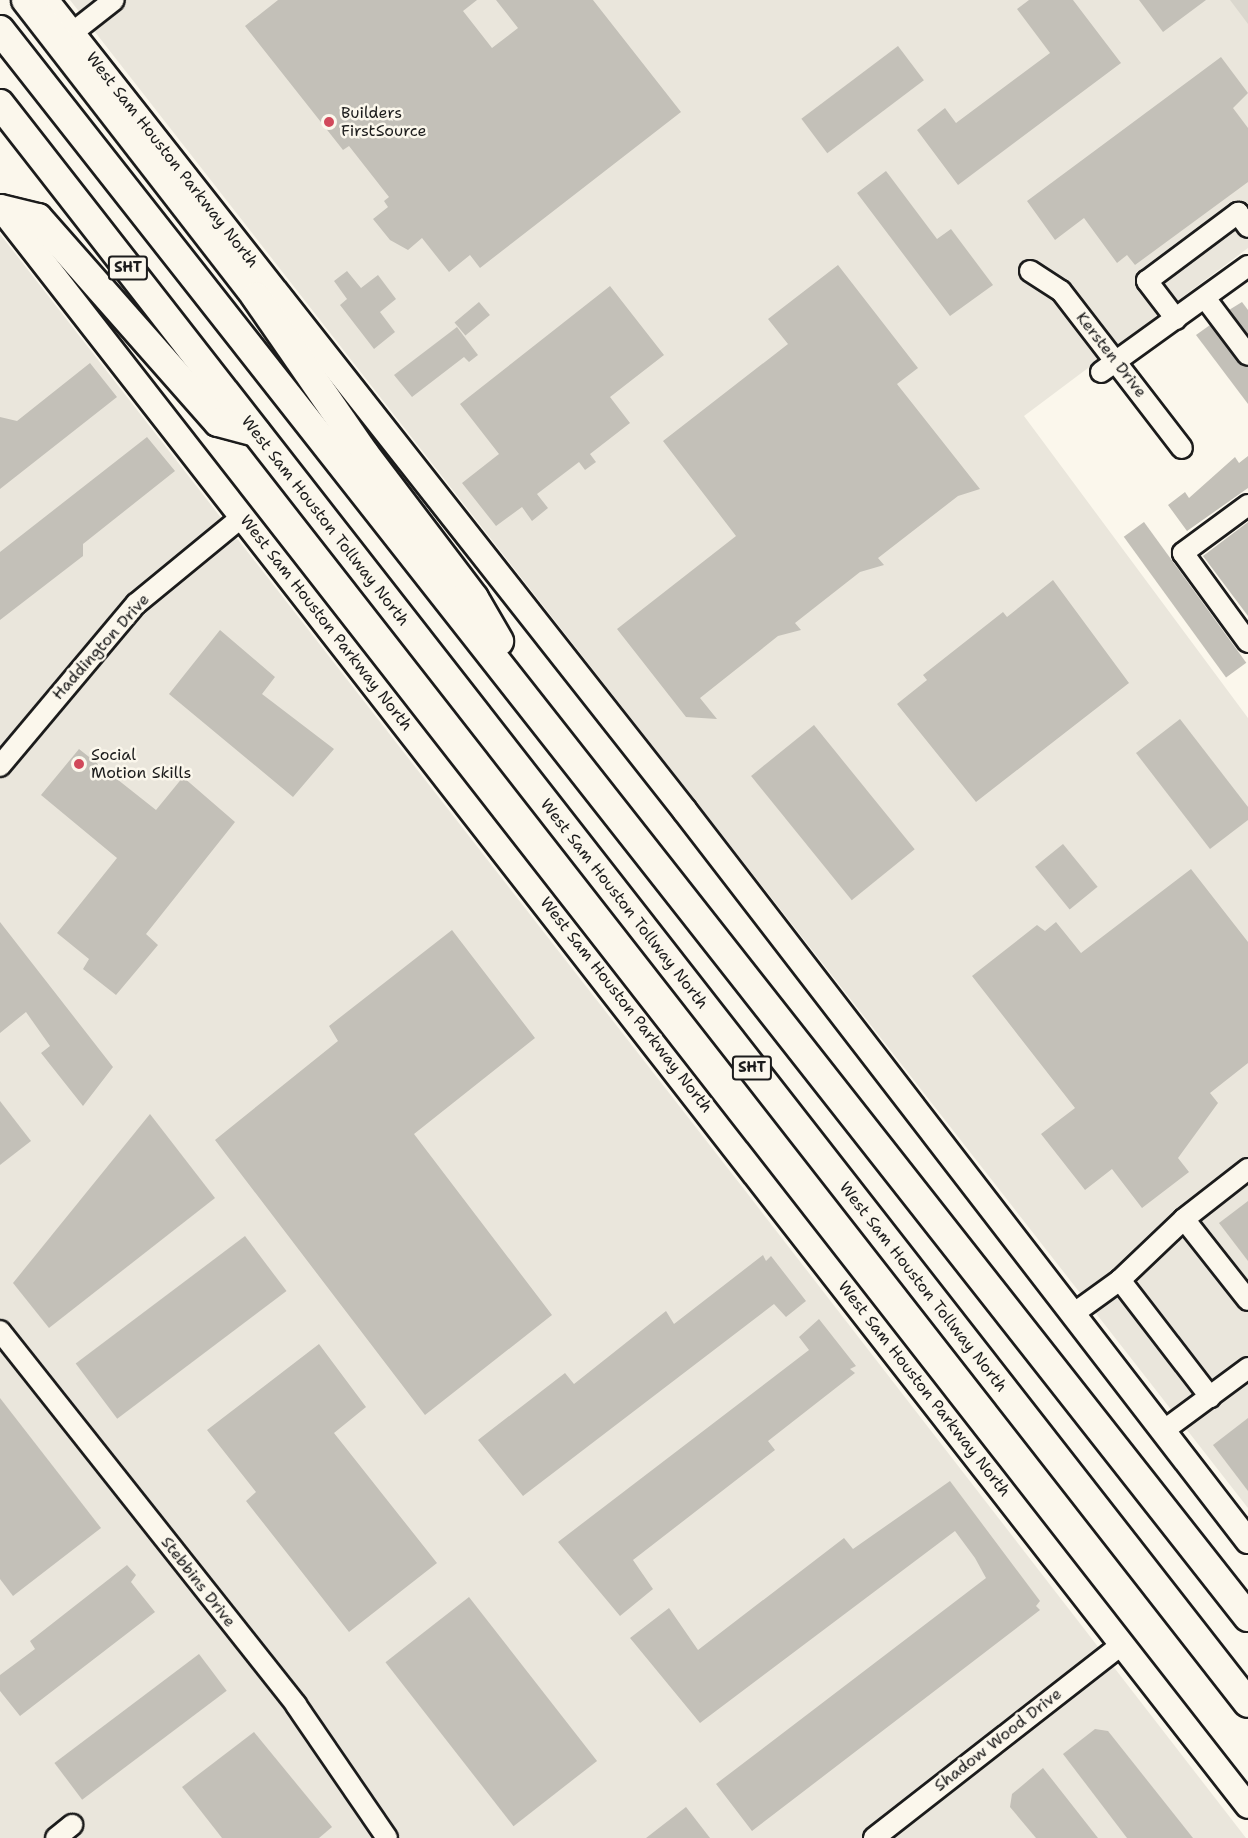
<!DOCTYPE html>
<style>
body{margin:0}
#map{position:relative;width:1248px;height:1838px;overflow:hidden;background:#fbf7ec;font-family:"Shantell Sans",sans-serif}
div>[style]{position:absolute}
.built>*{inset:0;background:#eae6dc}
.green>*{inset:0;background:#dad7ce}
.building>*{inset:0;background:#c3c0b8;transform-origin:0 0}
.roads{filter:drop-shadow(2px 0 #1c1c1c) drop-shadow(-2px 0 #1c1c1c) drop-shadow(0 2px #1c1c1c) drop-shadow(0 -2px #1c1c1c)}
.minor>*{height:20px;margin:-10px;padding:0 10px;transform-origin:10px;border-radius:10px;background:#fbf7ec}
.major>*{height:24px;margin:-12px;padding:0 12px;transform-origin:12px;border-radius:12px;background:#fbf7ec}
.highway>*{height:28px;margin:-14px;padding:0 14px;transform-origin:14px;border-radius:14px;background:#fbf7ec}
.dots>*{width:16px;height:16px;translate:-50% -50%;box-sizing:border-box;border:3px solid #fbf7ec;border-radius:50%}
span{translate:-50% -50%;white-space:nowrap;text-align:center;line-height:1.15;-webkit-text-stroke:5px #fbf7ec;paint-order:stroke}
.shield-label span{padding:2px 4px;background:#fbf7ec;border:2px solid;border-radius:4px;-webkit-text-stroke-width:0}
.shield-label{font-size:15px;color:#1c1c1c;font-weight:700}
.poi-label{font-size:16px;color:#1c1c1c}
.left{translate:0 -50%;text-align:left}
.street-label{font-size:16px;color:#1c1c1c}
</style>
<div id="map">
<div class="built">
<div style="clip-path:polygon(70px 0,1248px 0,1248px 248px,1024px 416px,1248px 718px,1248px 1508px)"></div>
<div style="clip-path:polygon(0 234px,747px 1193px,1246px 1838px,0 1838px)"></div>
</div>
<div class="green">
<div style="clip-path:polygon(1230px 0,1248px 0,1248px 24px)"></div>
</div>
<div class="building">
<div style="clip-path:polygon(278px 0,477px 0,463px 11px,492px 48px,518px 28px,496px 0,593px 0,681px 112px,480px 268px,470px 255px,449px 272px,422px 238px,408px 250px,390px 240px,373px 219px,388px 207px,384px 201px,389px 197px,349px 146px,343px 150px,245px 26px)"></div>
<div style="clip-path:polygon(1029px 0,1073px 0,1121px 63px,958px 185px,917px 130px,945px 108px,956px 123px,1050px 53px,1017px 9px)"></div>
<div style="clip-path:polygon(1139px 0,1206px 0,1163px 32px)"></div>
<div style="left:898px;top:46px;width:43px;height:121px;rotate:53deg"></div>
<div style="clip-path:polygon(1221px 57px,1248px 93px,1233px 108px,1248px 128px,1248px 182px,1135px 265px,1127px 255px,1117px 263px,1084px 218px,1055px 240px,1027px 201px)"></div>
<div style="clip-path:polygon(886px 171px,937px 239px,951px 229px,993px 285px,950px 316px,857px 193px)"></div>
<div style="clip-path:polygon(838px 265px,918px 368px,897px 384px,980px 489px,958px 496px,878px 558px,884px 565px,860px 572px,795px 623px,801px 630px,778px 636px,700px 698px,717px 719px,686px 717px,617px 629px,736px 536px,663px 441px,788px 344px,768px 319px)"></div>
<div style="clip-path:polygon(347px 271px,361px 288px,378px 275px,396px 299px,380px 312px,395px 332px,374px 349px,340px 305px,347px 299px,334px 281px)"></div>
<div style="clip-path:polygon(610px 286px,664px 355px,610px 397px,630px 423px,590px 454px,596px 462px,585px 470px,579px 462px,537px 494px,548px 508px,532px 521px,522px 507px,496px 526px,462px 483px,499px 454px,460px 404px)"></div>
<div style="left:479px;top:302px;width:17px;height:32px;rotate:50deg"></div>
<div style="clip-path:polygon(1242px 302px,1248px 310px,1248px 335px,1229px 310px)"></div>
<div style="clip-path:polygon(1210px 325px,1248px 367px,1248px 404px,1196px 335px)"></div>
<div style="clip-path:polygon(457px 327px,478px 355px,469px 362px,464px 357px,412px 397px,394px 375px)"></div>
<div style="clip-path:polygon(90px 363px,117px 397px,0 489px,0 417px,17px 421px)"></div>
<div style="clip-path:polygon(147px 437px,175px 471px,83px 544px,83px 556px,0 620px,0 552px)"></div>
<div style="clip-path:polygon(1248px 456px,1248px 488px,1187px 531px,1168px 505px,1185px 492px,1189px 498px,1235px 457px,1239px 463px)"></div>
<div style="left:1144px;top:522px;width:174px;height:25px;rotate:54deg"></div>
<div style="clip-path:polygon(1248px 522px,1248px 616px,1203px 556px)"></div>
<div style="clip-path:polygon(1053px 580px,1129px 683px,976px 802px,897px 704px,927px 680px,923px 675px,1003px 612px,1007px 617px)"></div>
<div style="clip-path:polygon(220px 630px,275px 677px,262px 694px,334px 749px,293px 797px,169px 694px)"></div>
<div style="clip-path:polygon(1180px 719px,1248px 807px,1248px 820px,1210px 849px,1136px 753px)"></div>
<div style="left:814px;top:725px;width:160px;height:81px;rotate:51deg"></div>
<div style="clip-path:polygon(79px 749px,156px 810px,183px 777px,235px 822px,146px 934px,158px 945px,116px 995px,83px 969px,89px 959px,57px 933px,117px 858px,41px 795px)"></div>
<div style="left:1063px;top:844px;width:55px;height:36px;rotate:51deg"></div>
<div style="clip-path:polygon(1191px 869px,1248px 942px,1248px 1063px,1210px 1093px,1218px 1103px,1178px 1158px,1189px 1172px,1142px 1208px,1112px 1169px,1085px 1190px,1041px 1134px,1075px 1108px,972px 976px,1037px 925px,1045px 931px,1056px 922px,1081px 953px)"></div>
<div style="clip-path:polygon(0 922px,113px 1067px,83px 1106px,41px 1053px,50px 1046px,26px 1012px,0 1033px)"></div>
<div style="clip-path:polygon(452px 930px,535px 1038px,414px 1134px,552px 1315px,425px 1415px,215px 1140px,338px 1041px,329px 1026px)"></div>
<div style="clip-path:polygon(0 1101px,31px 1141px,0 1165px)"></div>
<div style="clip-path:polygon(150px 1114px,215px 1198px,49px 1328px,13px 1283px)"></div>
<div style="clip-path:polygon(1248px 1201px,1248px 1261px,1219px 1223px)"></div>
<div style="left:245px;top:1236px;width:69px;height:212px;rotate:53deg"></div>
<div style="clip-path:polygon(763px 1255px,766px 1261px,771px 1256px,806px 1301px,786px 1317px,774px 1304px,523px 1496px,478px 1440px,565px 1373px,574px 1384px,666px 1311px,674px 1324px)"></div>
<div style="clip-path:polygon(819px 1319px,856px 1366px,850px 1369px,855px 1373px,768px 1441px,775px 1450px,633px 1560px,653px 1589px,620px 1616px,558px 1542px,809px 1350px,799px 1337px)"></div>
<div style="clip-path:polygon(319px 1344px,366px 1407px,334px 1433px,437px 1563px,349px 1632px,246px 1501px,256px 1492px,207px 1430px)"></div>
<div style="clip-path:polygon(0 1398px,101px 1528px,13px 1596px,0 1579px)"></div>
<div style="clip-path:polygon(1248px 1418px,1248px 1491px,1213px 1445px)"></div>
<div style="clip-path:polygon(950px 1481px,1040px 1601px,1036px 1606px,1040px 1610px,752px 1831px,716px 1784px,986px 1578px,975px 1558px,955px 1531px,700px 1723px,630px 1638px,669px 1608px,698px 1650px,844px 1538px,853px 1549px)"></div>
<div style="clip-path:polygon(127px 1565px,136px 1575px,131px 1582px,155px 1612px,20px 1716px,0 1691px,0 1675px,35px 1649px,30px 1641px)"></div>
<div style="left:469px;top:1597px;width:208px;height:106px;rotate:52deg"></div>
<div style="left:199px;top:1654px;width:46px;height:181px;rotate:53deg"></div>
<div style="clip-path:polygon(1095px 1729px,1108px 1731px,1193px 1838px,1127px 1838px,1063px 1754px)"></div>
<div style="clip-path:polygon(254px 1732px,332px 1827px,319px 1838px,222px 1838px,182px 1787px)"></div>
<div style="clip-path:polygon(1043px 1768px,1098px 1838px,1036px 1838px,1010px 1807px,1012px 1794px)"></div>
<div style="clip-path:polygon(686px 1807px,710px 1838px,646px 1838px)"></div>
</div>
<div class="roads">
<div class="minor">
<div style="left:72px;top:33px;width:53px;rotate:-38.2deg"></div>
<div style="left:1030px;top:271px;width:37px;rotate:33deg"></div>
<div style="left:1061px;top:291px;width:198px;rotate:52.4deg"></div>
<div style="left:1205px;top:298px;width:71px;rotate:53deg"></div>
<div style="left:1176px;top:319px;width:48px;rotate:-127.3deg"></div>
<div style="left:1147px;top:281px;width:114px;rotate:-36.8deg"></div>
<div style="left:1238px;top:213px;width:17px;rotate:54deg"></div>
<div style="left:1101px;top:372px;width:181px;rotate:-35.8deg"></div>
<div style="left:1248px;top:505px;width:81px;rotate:143.6deg"></div>
<div style="left:1183px;top:553px;width:110px;rotate:53.9deg"></div>
<div style="left:0;top:766px;width:212px;rotate:-50deg"></div>
<div style="left:136px;top:604px;width:137px;rotate:-39.4deg"></div>
<div style="left:1184px;top:1219px;width:103px;rotate:51.7deg"></div>
<div style="left:1120px;top:1280px;width:148px;rotate:52.4deg"></div>
<div style="left:1073px;top:1314px;width:58px;rotate:-35.9deg"></div>
<div style="left:1120px;top:1280px;width:88px;rotate:-43.6deg"></div>
<div style="left:1184px;top:1219px;width:81px;rotate:-38deg"></div>
<div style="left:0;top:1331px;width:477px;rotate:51.6deg"></div>
<div style="left:296px;top:1705px;width:161px;rotate:55.6deg"></div>
<div style="left:1163px;top:1431px;width:106px;rotate:-36.5deg"></div>
<div style="left:56px;top:1838px;width:21px;rotate:-39deg"></div>
<div style="left:874px;top:1838px;width:315px;rotate:-38deg"></div>
</div>
<div class="major">
<div style="left:46px;top:0;width:1032px;rotate:51.76deg"></div>
<div style="left:685px;top:811px;width:922px;rotate:52.36deg"></div>
<div style="left:0;top:207px;width:2028px;rotate:52.03deg"></div>
</div>
<div class="highway">
<div style="left:26px;top:0;width:376px;rotate:52.2deg"></div>
<div style="left:256px;top:297px;width:190px;rotate:55.3deg"></div>
<div style="left:364px;top:453px;width:182px;rotate:52.8deg"></div>
<div style="left:474px;top:598px;width:50px;rotate:59.8deg"></div>
<div style="left:0;top:30px;width:2019px;rotate:51.82deg"></div>
<div style="left:0;top:104px;width:2028px;rotate:52.03deg"></div>
<div style="left:1px;top:209px;width:38px;rotate:14deg"></div>
<div style="left:38px;top:218px;width:272px;rotate:48.6deg"></div>
<div style="left:218px;top:422px;width:39px;rotate:15deg"></div>
</div>
</div>
<div class="dots">
<div style="left:329px;top:122px;background:#d1495b"></div>
<div style="left:79px;top:764px;background:#d1495b"></div>
</div>
<div class="shield-label">
<span style="left:128px;top:268px">SHT</span>
<span style="left:752px;top:1068px">SHT</span>
</div>
<div class="poi-label">
<span class="left" style="left:341px;top:122px">Builders<br>FirstSource</span>
<span class="left" style="left:91px;top:764px">Social<br>Motion Skills</span>
</div>
<div class="street-label">
<span style="left:172px;top:160px;rotate:52deg">West Sam Houston Parkway North</span>
<span style="left:1111px;top:355px;rotate:52deg">Kersten Drive</span>
<span style="left:325px;top:521px;rotate:52deg">West Sam Houston Tollway North</span>
<span style="left:326px;top:623px;rotate:52deg">West Sam Houston Parkway North</span>
<span style="left:101px;top:647px;rotate:-48deg">Haddington Drive</span>
<span style="left:624px;top:904px;rotate:52deg">West Sam Houston Tollway North</span>
<span style="left:626px;top:1005px;rotate:52deg">West Sam Houston Parkway North</span>
<span style="left:923px;top:1287px;rotate:52deg">West Sam Houston Tollway North</span>
<span style="left:924px;top:1389px;rotate:52deg">West Sam Houston Parkway North</span>
<span style="left:198px;top:1582px;rotate:52deg">Stebbins Drive</span>
<span style="left:998px;top:1740px;rotate:-38deg">Shadow Wood Drive</span>
</div>
</div>
